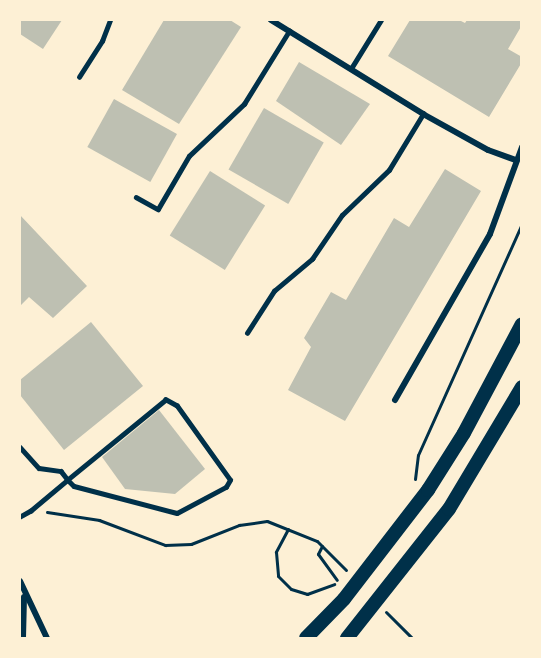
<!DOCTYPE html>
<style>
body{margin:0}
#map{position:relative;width:541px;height:658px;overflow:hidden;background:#fdf0d5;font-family:"DejaVu Sans",sans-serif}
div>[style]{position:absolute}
.building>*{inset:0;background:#bec0b2;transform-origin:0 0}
.path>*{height:3px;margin:-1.5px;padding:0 1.5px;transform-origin:1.5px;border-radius:1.5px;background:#003049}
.service>*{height:4.5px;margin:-2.25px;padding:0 2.25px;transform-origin:2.25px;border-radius:2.25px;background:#003049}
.minor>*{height:6px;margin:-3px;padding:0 3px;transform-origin:3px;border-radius:3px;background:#003049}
.trunk>*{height:14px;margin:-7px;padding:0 7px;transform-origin:7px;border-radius:7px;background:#003049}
span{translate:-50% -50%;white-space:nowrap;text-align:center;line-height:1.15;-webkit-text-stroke:4.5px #fdf0d5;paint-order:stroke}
.frame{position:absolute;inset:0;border:21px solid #fdf0d5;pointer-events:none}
</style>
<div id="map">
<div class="building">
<div style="clip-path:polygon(20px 20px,62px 20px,43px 49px,20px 34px)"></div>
<div style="clip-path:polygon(164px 20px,230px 20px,241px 27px,179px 124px,122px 90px)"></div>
<div style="clip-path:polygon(410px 20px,459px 20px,465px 23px,467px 20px,522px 20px,522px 25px,508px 49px,522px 57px,522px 62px,489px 117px,388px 56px)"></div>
<div style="clip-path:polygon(299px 62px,370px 104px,341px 145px,276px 101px)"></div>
<div style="left:114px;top:99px;width:72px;height:55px;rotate:29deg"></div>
<div style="left:264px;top:108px;width:69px;height:71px;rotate:30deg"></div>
<div style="clip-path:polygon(445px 169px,481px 191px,345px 421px,288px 390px,311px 347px,304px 338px,331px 292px,346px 300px,394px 218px,409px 227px)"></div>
<div style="left:210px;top:171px;width:65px;height:76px;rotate:32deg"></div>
<div style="clip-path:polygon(20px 215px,87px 286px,53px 318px,29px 297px,20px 306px)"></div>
<div style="clip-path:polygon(91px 322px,143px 386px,64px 450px,20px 395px,20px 380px)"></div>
<div style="clip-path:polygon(159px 410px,205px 469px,175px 494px,125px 489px,102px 457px)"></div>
</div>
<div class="path">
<div style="left:415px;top:479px;width:24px;rotate:-83deg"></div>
<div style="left:418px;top:455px;width:253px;rotate:-65.8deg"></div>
<div style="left:47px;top:512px;width:53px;rotate:8.7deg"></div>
<div style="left:99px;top:520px;width:71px;rotate:20.7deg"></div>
<div style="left:165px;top:545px;width:26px;rotate:-2deg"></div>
<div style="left:191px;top:544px;width:52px;rotate:-21.6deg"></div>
<div style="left:239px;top:525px;width:28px;rotate:-8deg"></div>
<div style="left:267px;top:521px;width:54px;rotate:21.8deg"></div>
<div style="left:317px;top:541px;width:41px;rotate:45deg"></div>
<div style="left:288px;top:529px;width:26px;rotate:118deg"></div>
<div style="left:276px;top:552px;width:24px;rotate:85deg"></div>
<div style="left:278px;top:576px;width:18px;rotate:45deg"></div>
<div style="left:291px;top:589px;width:17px;rotate:17deg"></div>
<div style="left:307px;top:594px;width:29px;rotate:-20deg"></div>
<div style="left:322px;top:546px;width:9px;rotate:117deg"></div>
<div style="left:318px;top:554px;width:32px;rotate:54deg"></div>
<div style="left:386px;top:612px;width:37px;rotate:45deg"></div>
</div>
<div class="service">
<div style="left:352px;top:67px;width:55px;rotate:-58.3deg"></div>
<div style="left:79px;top:77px;width:43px;rotate:-57.4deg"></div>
<div style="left:102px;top:41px;width:22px;rotate:-69deg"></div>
<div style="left:136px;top:197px;width:25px;rotate:29deg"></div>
<div style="left:158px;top:209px;width:61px;rotate:-59.7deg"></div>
<div style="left:189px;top:156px;width:76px;rotate:-43.4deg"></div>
<div style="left:244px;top:104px;width:86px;rotate:-58.3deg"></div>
<div style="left:247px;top:333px;width:50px;rotate:-57.3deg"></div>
<div style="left:274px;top:291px;width:50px;rotate:-40.1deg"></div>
<div style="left:312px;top:259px;width:53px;rotate:-55.7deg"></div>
<div style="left:342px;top:215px;width:65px;rotate:-43.8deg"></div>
<div style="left:389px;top:170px;width:66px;rotate:-58.7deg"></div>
<div style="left:20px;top:447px;width:28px;rotate:48deg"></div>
<div style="left:39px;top:468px;width:22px;rotate:8deg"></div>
<div style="left:61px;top:471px;width:11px;rotate:52deg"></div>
<div style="left:68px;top:480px;width:8px;rotate:45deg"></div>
<div style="left:74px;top:486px;width:106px;rotate:14.7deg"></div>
<div style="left:177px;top:513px;width:55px;rotate:-28deg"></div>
<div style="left:226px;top:487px;width:8px;rotate:-60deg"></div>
<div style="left:230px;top:480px;width:91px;rotate:-125.6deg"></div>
<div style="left:177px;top:406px;width:13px;rotate:-151deg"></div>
<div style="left:166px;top:400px;width:127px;rotate:140.8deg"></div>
<div style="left:68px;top:480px;width:48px;rotate:140deg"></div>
<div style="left:31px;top:511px;width:13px;rotate:151deg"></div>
</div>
<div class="minor">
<div style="left:271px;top:20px;width:179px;rotate:31.7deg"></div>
<div style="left:423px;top:114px;width:74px;rotate:29deg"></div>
<div style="left:488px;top:150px;width:29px;rotate:20deg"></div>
<div style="left:395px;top:400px;width:191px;rotate:-60.2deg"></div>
<div style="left:490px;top:234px;width:93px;rotate:-69.8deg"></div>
<div style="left:20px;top:581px;width:63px;rotate:64.7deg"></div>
<div style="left:23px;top:638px;width:41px;rotate:-88.6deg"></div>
</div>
<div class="trunk">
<div style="left:306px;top:638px;width:54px;rotate:-45.7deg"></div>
<div style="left:344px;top:599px;width:138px;rotate:-52.4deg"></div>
<div style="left:428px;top:490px;width:67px;rotate:-57.7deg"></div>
<div style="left:464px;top:433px;width:123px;rotate:-62deg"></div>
<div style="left:347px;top:638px;width:164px;rotate:-51.7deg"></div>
<div style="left:449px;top:509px;width:142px;rotate:-59.1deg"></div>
</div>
<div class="frame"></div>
</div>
